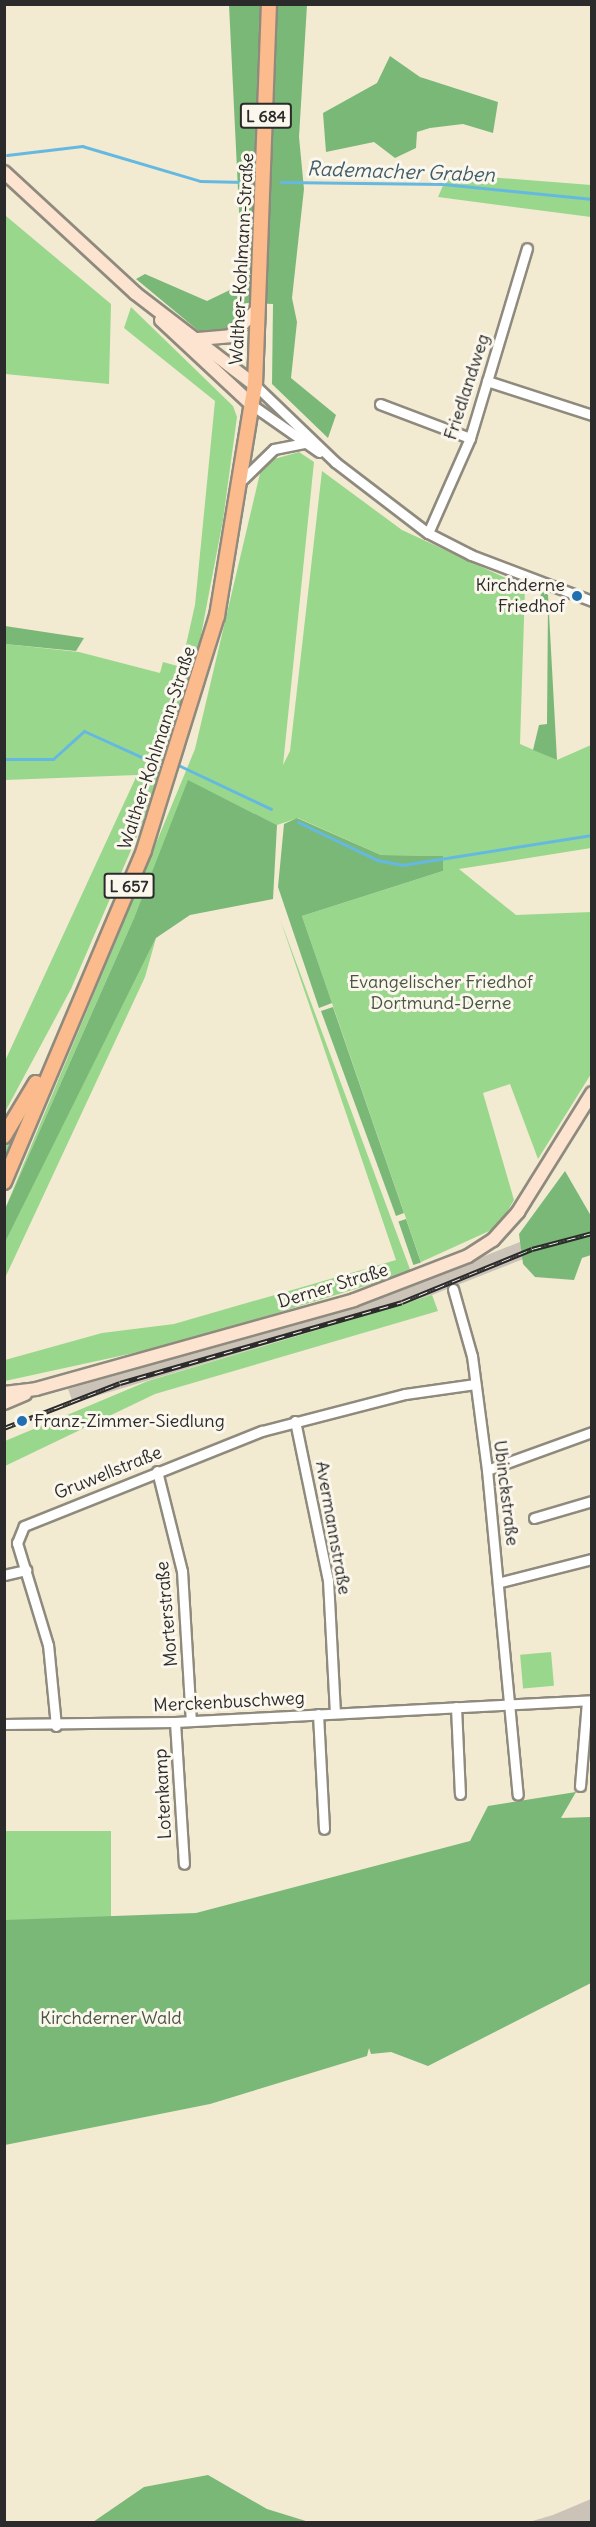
<!DOCTYPE html>
<meta charset="utf-8">
<style>
body{margin:0}
#map{position:relative;width:596px;height:2527px;overflow:hidden;background:#f3ead2;font-family:Delius,sans-serif}
div>[style]{position:absolute}
.industrial>*{inset:0;background:#cbc3b8}
.green>*{inset:0;background:#99d78c;transform-origin:0 0}
.forest>*{inset:0;background:#7ab878;transform-origin:0 0}
.stream>*{height:3px;margin:-1.5px;padding:0 1.5px;transform-origin:1.5px;border-radius:1.5px;background:#65b9e1}
.roads{filter:drop-shadow(2px 0 #8f8a7e) drop-shadow(-2px 0 #8f8a7e) drop-shadow(0 2px #8f8a7e) drop-shadow(0 -2px #8f8a7e)}
.minor>*{height:9px;margin:-4.5px;padding:0 4.5px;transform-origin:4.5px;border-radius:4.5px;background:#fff}
.secondary>*{height:12px;margin:-6px;padding:0 6px;transform-origin:6px;border-radius:6px;background:#fde4d1}
.primary>*{height:14px;margin:-7px;padding:0 7px;transform-origin:7px;border-radius:7px;background:#fbbb8c}
.rail>*{height:5px;margin-top:-2.5px;transform-origin:0;background:repeating-linear-gradient(90deg,#fbf7ec 0 9px,#2b2b2b 0 18px);box-sizing:border-box;border-block:2px solid #2b2b2b}
.dots>*{width:16px;height:16px;translate:-50% -50%;box-sizing:border-box;border:3px solid #fbf7ec;border-radius:50%}
span{translate:-50% -50%;white-space:nowrap;text-align:center;line-height:1.15;-webkit-text-stroke:6px #fbf7ec;paint-order:stroke}
.shield-label span{padding:2px 4px;background:#fbf7ec;border:2px solid;border-radius:4px;-webkit-text-stroke-width:0}
.shield-label{font-size:16px;color:#2b2b2b;font-weight:700}
.street-label{font-size:18px;color:#2b2b2b}
.poi-label{font-size:18px;color:#2b2b2b}
.right{translate:-100% -50%;text-align:right}
.left{translate:0 -50%;text-align:left}
.park-label{font-size:18px;color:#465643}
.water-label{font-size:20px;color:#3f5d6b;font-style:italic}
.frame{position:absolute;inset:0;border:6px solid #2b2b2b;pointer-events:none}
</style>
<div id="map">
<div class="industrial">
<div style="clip-path:polygon(542px 1233px,559px 1245px,432px 1295px,73px 1403px,68px 1389px,375px 1300px)"></div>
<div style="clip-path:polygon(591px 2499px,591px 2522px,529px 2522px,553px 2515px)"></div>
</div>
<div class="green">
<div style="clip-path:polygon(448px 174px,591px 185px,591px 217px,438px 197px)"></div>
<div style="clip-path:polygon(6px 216px,111px 304px,109px 384px,5px 374px)"></div>
<div style="clip-path:polygon(131px 307px,233px 406px,237px 417px,223px 520px,197px 656px,141px 827px,71px 989px,5px 1112px,5px 1061px,137px 775px,5px 780px,5px 644px,79px 652px,160px 673px,163px 662px,181px 667px,195px 605px,215px 401px,124px 328px)"></div>
<div style="clip-path:polygon(299px 452px,314px 462px,283px 765px,290px 751px,322px 471px,402px 530px,525px 587px,520px 744px,557px 760px,591px 745px,591px 848px,459px 869px,516px 915px,591px 912px,591px 1074px,538px 1159px,510px 1084px,483px 1093px,514px 1200px,498px 1227px,421px 1262px,302px 916px,443px 871px,443px 856px,381px 855px,298px 818px,277px 825px,189px 781px,134px 918px,5px 1209px,195px 749px,261px 469px,267px 461px)"></div>
<div style="clip-path:polygon(280px 919px,411px 1272px,175px 1344px,5px 1381px,5px 1360px,102px 1333px,174px 1324px,396px 1260px)"></div>
<div style="clip-path:polygon(156px 938px,145px 977px,5px 1278px,4px 1242px)"></div>
<div style="clip-path:polygon(41px 1082px,5px 1164px,5px 1148px)"></div>
<div style="clip-path:polygon(432px 1295px,438px 1311px,155px 1394px,5px 1466px,5px 1441px,148px 1381px)"></div>
<div style="left:551px;top:1652px;width:34px;height:31px;rotate:85deg"></div>
<div style="left:5px;top:1831px;width:106px;height:89px"></div>
</div>
<div class="forest">
<div style="clip-path:polygon(229px 5px,307px 5px,299px 137px,304px 189px,292px 298px,297px 322px,291px 378px,336px 415px,328px 438px,272px 384px,273px 304px,246px 303px,237px 321px,224px 331px,200px 332px,136px 279px,145px 274px,207px 301px,234px 288px,242px 272px)"></div>
<div style="clip-path:polygon(390px 56px,420px 77px,498px 102px,493px 133px,463px 124px,430px 128px,417px 132px,416px 148px,395px 158px,374px 142px,326px 152px,323px 113px,377px 83px)"></div>
<div style="clip-path:polygon(542px 590px,548px 595px,557px 760px,533px 750px,539px 725px,547px 724px,548px 603px,539px 602px)"></div>
<div style="clip-path:polygon(5px 626px,84px 638px,76px 651px,5px 644px)"></div>
<div style="clip-path:polygon(188px 780px,277px 825px,273px 899px,190px 915px,156px 938px,5px 1242px,5px 1209px,134px 918px)"></div>
<div style="clip-path:polygon(297px 818px,381px 855px,443px 856px,443px 871px,302px 916px,332px 1003px,319px 1008px,278px 887px,284px 824px)"></div>
<div style="clip-path:polygon(333px 1007px,404px 1213px,396px 1216px,321px 1011px)"></div>
<div style="clip-path:polygon(565px 1171px,591px 1216px,591px 1255px,582px 1258px,574px 1280px,535px 1277px,523px 1264px,519px 1234px)"></div>
<div style="left:406px;top:1219px;width:46px;height:8px;rotate:71deg"></div>
<div style="clip-path:polygon(576px 1792px,561px 1818px,591px 1817px,591px 1983px,428px 2066px,391px 2052px,371px 2054px,369px 2048px,367px 2056px,210px 2104px,5px 2145px,5px 1920px,196px 1913px,470px 1841px,488px 1806px)"></div>
<div style="clip-path:polygon(208px 2475px,267px 2509px,309px 2522px,93px 2522px,144px 2487px)"></div>
</div>
<div class="stream">
<div style="left:7px;top:155px;width:76px;rotate:-6.8deg"></div>
<div style="left:82px;top:146px;width:123px;rotate:16.5deg"></div>
<div style="left:200px;top:181px;width:45px;rotate:1.3deg"></div>
<div style="left:281px;top:182px;width:162px;rotate:0.7deg"></div>
<div style="left:443px;top:184px;width:150px;rotate:5.7deg"></div>
<div style="left:4px;top:759px;width:49px"></div>
<div style="left:53px;top:759px;width:42px;rotate:-42.1deg"></div>
<div style="left:84px;top:731px;width:70px;rotate:24.4deg"></div>
<div style="left:148px;top:760px;width:18px;rotate:6deg"></div>
<div style="left:176px;top:764px;width:105px;rotate:25.3deg"></div>
<div style="left:298px;top:822px;width:88px;rotate:25.7deg"></div>
<div style="left:377px;top:860px;width:25px;rotate:11deg"></div>
<div style="left:402px;top:865px;width:192px;rotate:-9deg"></div>
</div>
<div class="roads">
<div class="minor">
<div style="left:487px;top:381px;width:110px;rotate:17.9deg"></div>
<div style="left:255px;top:385px;width:111px;rotate:43.9deg"></div>
<div style="left:335px;top:462px;width:117px;rotate:37.4deg"></div>
<div style="left:428px;top:533px;width:48px;rotate:27.1deg"></div>
<div style="left:471px;top:555px;width:129px;rotate:20.8deg"></div>
<div style="left:380px;top:404px;width:96px;rotate:20.7deg"></div>
<div style="left:252px;top:405px;width:82px;rotate:35deg"></div>
<div style="left:243px;top:479px;width:43px;rotate:-44.1deg"></div>
<div style="left:274px;top:449px;width:33px;rotate:-11deg"></div>
<div style="left:428px;top:533px;width:104px;rotate:-66.1deg"></div>
<div style="left:470px;top:438px;width:198px;rotate:-73.3deg"></div>
<div style="left:453px;top:1289px;width:70px;rotate:74.2deg"></div>
<div style="left:472px;top:1356px;width:115px;rotate:82.5deg"></div>
<div style="left:487px;top:1470px;width:326px;rotate:84.6deg"></div>
<div style="left:295px;top:1421px;width:162px;rotate:78.3deg"></div>
<div style="left:328px;top:1580px;width:133px;rotate:87deg"></div>
<div style="left:487px;top:1470px;width:112px;rotate:-19.9deg"></div>
<div style="left:157px;top:1471px;width:103px;rotate:76deg"></div>
<div style="left:182px;top:1571px;width:150px;rotate:86.6deg"></div>
<div style="left:534px;top:1518px;width:60px;rotate:-16.3deg"></div>
<div style="left:4px;top:1575px;width:23px;rotate:-13deg"></div>
<div style="left:501px;top:1582px;width:94px;rotate:-14.2deg"></div>
<div style="left:456px;top:1707px;width:87px;rotate:87.4deg"></div>
<div style="left:318px;top:1714px;width:115px;rotate:87deg"></div>
<div style="left:175px;top:1722px;width:142px;rotate:86.4deg"></div>
<div style="left:4px;top:1724px;width:171px;rotate:-0.7deg"></div>
<div style="left:175px;top:1722px;width:418px;rotate:-3deg"></div>
<div style="left:56px;top:1726px;width:81px;rotate:-95.6deg"></div>
<div style="left:48px;top:1645px;width:107px;rotate:-106.9deg"></div>
<div style="left:17px;top:1543px;width:18px;rotate:-68deg"></div>
<div style="left:24px;top:1526px;width:256px;rotate:-21.8deg"></div>
<div style="left:262px;top:1431px;width:148px;rotate:-14.5deg"></div>
<div style="left:405px;top:1394px;width:71px;rotate:-8.1deg"></div>
<div style="left:580px;top:1786px;width:85px;rotate:-85.3deg"></div>
</div>
<div class="secondary">
<div style="left:4px;top:172px;width:178px;rotate:42.7deg"></div>
<div style="left:135px;top:293px;width:151px;rotate:37.5deg"></div>
<div style="left:161px;top:320px;width:125px;rotate:43deg"></div>
<div style="left:198px;top:339px;width:32px;rotate:-5deg"></div>
<div style="left:230px;top:336px;width:39px;rotate:-44deg"></div>
<div style="left:4px;top:1393px;width:32px;rotate:-7deg"></div>
<div style="left:36px;top:1389px;width:330px;rotate:-15.6deg"></div>
<div style="left:354px;top:1300px;width:122px;rotate:-21.1deg"></div>
<div style="left:468px;top:1256px;width:30px;rotate:-33deg"></div>
<div style="left:493px;top:1240px;width:38px;rotate:-48deg"></div>
<div style="left:518px;top:1212px;width:140px;rotate:-58.1deg"></div>
<div style="left:4px;top:1403px;width:23px;rotate:-23deg"></div>
</div>
<div class="primary">
<div style="left:4px;top:1136px;width:62px;rotate:-58.9deg"></div>
<div style="left:4px;top:1182px;width:360px;rotate:-67.1deg"></div>
<div style="left:144px;top:850px;width:245px;rotate:-72.7deg"></div>
<div style="left:217px;top:616px;width:234px;rotate:-80.7deg"></div>
<div style="left:255px;top:385px;width:381px;rotate:-87.9deg"></div>
</div>
</div>
<div class="rail">
<div style="left:4px;top:1428px;width:124px;rotate:-21.2deg"></div>
<div style="left:120px;top:1383px;width:293px;rotate:-16deg"></div>
<div style="left:402px;top:1302px;width:140px;rotate:-22.2deg"></div>
<div style="left:532px;top:1249px;width:62px;rotate:-14.9deg"></div>
</div>
<div class="dots">
<div style="left:577px;top:596px;background:#1f6fb2"></div>
<div style="left:22px;top:1421px;background:#1f6fb2"></div>
</div>
<div class="shield-label">
<span style="left:266px;top:116px">L 684</span>
<span style="left:129px;top:886px">L 657</span>
</div>
<div class="street-label">
<span style="left:242px;top:259px;rotate:-87deg">Walther-Kohlmann-Straße</span>
<span style="left:467px;top:387px;rotate:-72deg">Friedlandweg</span>
<span style="left:157px;top:748px;rotate:-72deg">Walther-Kohlmann-Straße</span>
<span style="left:333px;top:1286px;rotate:-17deg">Derner Straße</span>
<span style="left:108px;top:1473px;rotate:-22deg">Gruwellstraße</span>
<span style="left:506px;top:1493px;rotate:83deg">Ubinckstraße</span>
<span style="left:333px;top:1528px;rotate:80deg">Avermannstraße</span>
<span style="left:167px;top:1614px;rotate:-95deg">Morterstraße</span>
<span style="left:229px;top:1702px;rotate:-3deg">Merckenbuschweg</span>
<span style="left:163px;top:1794px;rotate:-93deg">Lotenkamp</span>
</div>
<div class="poi-label">
<span class="right" style="left:565px;top:596px">Kirchderne<br>Friedhof</span>
<span class="left" style="left:34px;top:1421px">Franz-Zimmer-Siedlung</span>
</div>
<div class="park-label">
<span style="left:441px;top:993px">Evangelischer Friedhof<br>Dortmund-Derne</span>
<span style="left:111px;top:2018px">Kirchderner Wald</span>
</div>
<div class="water-label">
<span style="left:401px;top:171px;rotate:2deg">Rademacher Graben</span>
</div>
<div class="frame"></div>
</div>
